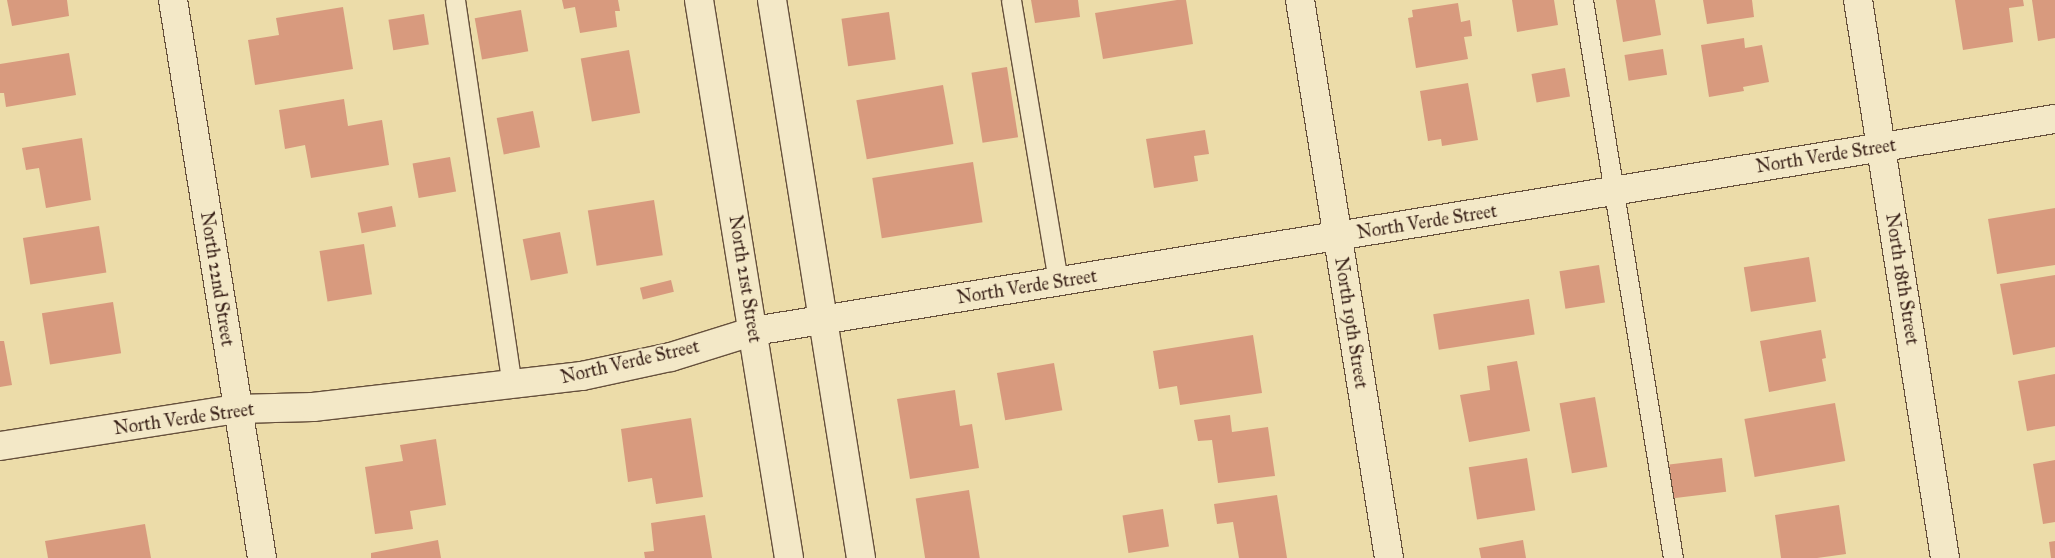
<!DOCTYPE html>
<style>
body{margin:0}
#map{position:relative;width:2055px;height:558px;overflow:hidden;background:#ecdca9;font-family:"IM FELL Great Primer",serif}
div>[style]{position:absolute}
.building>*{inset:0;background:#d89a7e;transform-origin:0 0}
.roads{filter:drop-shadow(1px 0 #66503c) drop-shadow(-1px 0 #66503c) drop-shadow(0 1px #66503c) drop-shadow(0 -1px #66503c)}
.lane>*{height:19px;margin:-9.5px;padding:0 9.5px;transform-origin:9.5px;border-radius:9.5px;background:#f3e8c7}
.street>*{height:28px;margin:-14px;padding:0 14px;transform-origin:14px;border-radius:14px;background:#f3e8c7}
.secondary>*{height:28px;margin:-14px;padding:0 14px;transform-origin:14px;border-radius:14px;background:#f3e8c7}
span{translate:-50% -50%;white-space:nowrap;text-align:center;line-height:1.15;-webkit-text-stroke:4px #f3e8c7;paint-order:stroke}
.street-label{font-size:18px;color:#392118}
</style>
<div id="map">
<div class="building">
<div style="clip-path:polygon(7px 0,67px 0,69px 16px,12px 26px)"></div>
<div style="clip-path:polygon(562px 0,618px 0,620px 11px,615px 11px,617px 27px,580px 33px,575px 7px,564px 9px)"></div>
<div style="clip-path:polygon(1031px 0,1078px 0,1080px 17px,1035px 23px)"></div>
<div style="clip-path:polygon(1177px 0,1186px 0,1193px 44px,1103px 59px,1095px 13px)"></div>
<div style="clip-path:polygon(1512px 0,1554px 0,1558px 25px,1517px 32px)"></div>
<div style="clip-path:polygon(1616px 0,1655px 0,1661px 35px,1623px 42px)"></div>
<div style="clip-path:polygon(1703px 0,1752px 0,1754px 17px,1707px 24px)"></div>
<div style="clip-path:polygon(1955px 0,2023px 0,2024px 6px,2009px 8px,2013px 42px,1963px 50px)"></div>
<div style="clip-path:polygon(2032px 0,2055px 0,2055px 38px,2038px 41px)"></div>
<div style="clip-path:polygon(1458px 3px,1461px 22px,1470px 20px,1472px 36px,1464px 37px,1468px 59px,1416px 68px,1408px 18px,1413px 17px,1412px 10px)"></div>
<div style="clip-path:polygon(343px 7px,353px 69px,255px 85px,248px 40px,279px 35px,276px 18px)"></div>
<div style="left:521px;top:10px;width:42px;height:47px;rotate:80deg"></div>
<div style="left:889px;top:12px;width:48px;height:48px;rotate:82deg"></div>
<div style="left:424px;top:14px;width:31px;height:36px;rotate:81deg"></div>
<div style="clip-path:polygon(1744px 38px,1745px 48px,1762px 45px,1769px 82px,1743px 87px,1744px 91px,1709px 97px,1701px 45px)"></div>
<div style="left:1663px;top:49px;width:26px;height:39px;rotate:81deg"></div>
<div style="left:629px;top:50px;width:64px;height:49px;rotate:80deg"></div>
<div style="clip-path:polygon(69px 53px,76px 95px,6px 107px,4px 93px,0 93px,0 64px)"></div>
<div style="left:1007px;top:67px;width:71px;height:36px;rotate:81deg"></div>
<div style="left:1565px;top:68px;width:29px;height:34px;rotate:80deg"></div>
<div style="clip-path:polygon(1468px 83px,1478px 140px,1442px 146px,1441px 139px,1428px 141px,1420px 91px)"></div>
<div style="left:943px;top:85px;width:60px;height:88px;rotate:80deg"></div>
<div style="clip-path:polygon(344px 99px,348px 126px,382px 120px,389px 165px,311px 178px,305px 145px,285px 149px,279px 110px)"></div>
<div style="left:533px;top:111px;width:37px;height:37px;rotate:79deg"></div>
<div style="clip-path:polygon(1205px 130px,1209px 154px,1194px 156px,1198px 181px,1154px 188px,1146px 139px)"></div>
<div style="clip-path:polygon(82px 138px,91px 200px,46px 208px,39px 168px,26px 170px,22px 148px)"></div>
<div style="left:450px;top:157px;width:35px;height:38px;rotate:80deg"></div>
<div style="left:973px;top:162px;width:61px;height:102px;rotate:81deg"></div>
<div style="left:654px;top:200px;width:56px;height:67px;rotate:81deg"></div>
<div style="left:392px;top:206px;width:21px;height:35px;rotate:79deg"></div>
<div style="clip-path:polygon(2055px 208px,2055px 265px,1997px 274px,1988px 219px)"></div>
<div style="left:99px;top:226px;width:47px;height:77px;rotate:81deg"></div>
<div style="left:560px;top:232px;width:42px;height:38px;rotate:79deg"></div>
<div style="left:364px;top:244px;width:51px;height:45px;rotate:81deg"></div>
<div style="left:1809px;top:257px;width:45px;height:66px;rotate:81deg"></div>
<div style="left:1599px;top:265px;width:38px;height:40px;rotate:81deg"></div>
<div style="clip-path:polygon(2055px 275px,2055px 347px,2013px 355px,2000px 284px)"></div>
<div style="left:671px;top:280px;width:12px;height:32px;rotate:76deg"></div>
<div style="left:1529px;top:299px;width:36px;height:97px;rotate:81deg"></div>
<div style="left:113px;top:302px;width:52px;height:72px;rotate:81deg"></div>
<div style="clip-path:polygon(1821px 330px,1826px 358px,1822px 359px,1826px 381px,1769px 392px,1760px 341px)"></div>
<div style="clip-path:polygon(1253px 335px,1262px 393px,1180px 405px,1177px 386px,1159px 389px,1153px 351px)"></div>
<div style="clip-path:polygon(0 341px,4px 341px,12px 385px,0 387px)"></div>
<div style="clip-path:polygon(1517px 361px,1530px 431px,1469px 442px,1460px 395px,1490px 390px,1487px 366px)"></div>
<div style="left:1054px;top:363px;width:48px;height:58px;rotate:80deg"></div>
<div style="clip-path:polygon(2055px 374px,2055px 426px,2027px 431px,2018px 381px)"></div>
<div style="clip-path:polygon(955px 390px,960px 426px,972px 424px,979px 468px,910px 479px,897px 399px)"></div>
<div style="left:1595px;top:397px;width:71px;height:36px;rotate:80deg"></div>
<div style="left:1835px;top:403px;width:59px;height:92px;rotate:80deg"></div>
<div style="clip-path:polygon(1230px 415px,1232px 432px,1268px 427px,1275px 476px,1218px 483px,1212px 440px,1198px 441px,1194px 420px)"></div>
<div style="clip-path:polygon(691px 418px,703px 497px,656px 504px,652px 478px,628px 482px,621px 429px)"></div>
<div style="clip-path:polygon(436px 439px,446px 505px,410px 511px,413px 529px,375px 534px,365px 467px,403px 461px,400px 445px)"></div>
<div style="left:1527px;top:458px;width:53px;height:59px;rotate:81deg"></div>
<div style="left:1722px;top:458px;width:34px;height:53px;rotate:83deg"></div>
<div style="clip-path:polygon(2055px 460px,2055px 522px,2043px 524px,2033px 464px)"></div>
<div style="left:969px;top:490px;width:69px;height:54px;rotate:81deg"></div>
<div style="clip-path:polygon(1277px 495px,1287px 558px,1239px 558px,1233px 522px,1217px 524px,1214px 504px)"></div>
<div style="clip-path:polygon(1839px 505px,1846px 554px,1817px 558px,1781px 558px,1775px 515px)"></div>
<div style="left:1163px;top:509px;width:38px;height:41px;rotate:81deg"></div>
<div style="clip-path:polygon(705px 515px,712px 558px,645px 558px,644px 552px,654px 551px,651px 523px)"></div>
<div style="clip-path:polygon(145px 524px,151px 558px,48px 558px,45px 541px)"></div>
<div style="clip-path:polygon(438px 540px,441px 558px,371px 558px,371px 553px)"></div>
<div style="clip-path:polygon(1523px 540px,1526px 558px,1481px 558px,1479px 548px)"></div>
<div style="clip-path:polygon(2055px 541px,2055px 558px,2051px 558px,2049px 542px)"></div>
</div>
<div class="roads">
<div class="lane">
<div style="left:455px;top:0;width:388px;rotate:81.6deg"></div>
<div style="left:1011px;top:0;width:286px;rotate:80.5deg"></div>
<div style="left:1583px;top:0;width:565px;rotate:80.84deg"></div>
</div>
<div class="street">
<div style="left:173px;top:0;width:565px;rotate:80.94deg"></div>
<div style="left:1300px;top:0;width:565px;rotate:80.94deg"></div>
<div style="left:1858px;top:0;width:565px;rotate:81.14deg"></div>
<div style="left:0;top:446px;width:240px;rotate:-8.9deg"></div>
<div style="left:237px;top:409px;width:76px;rotate:-1.5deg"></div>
<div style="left:313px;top:407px;width:271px;rotate:-6.6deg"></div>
<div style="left:582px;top:376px;width:91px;rotate:-12.1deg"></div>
<div style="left:671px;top:357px;width:87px;rotate:-17.4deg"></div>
<div style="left:754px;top:331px;width:1318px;rotate:-9.26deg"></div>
</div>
<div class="secondary">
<div style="left:699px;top:0;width:565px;rotate:80.84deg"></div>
<div style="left:772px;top:0;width:565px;rotate:80.94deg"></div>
</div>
</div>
<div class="street-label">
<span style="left:1826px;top:156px;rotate:-9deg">North Verde Street</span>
<span style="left:1427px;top:222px;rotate:-9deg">North Verde Street</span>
<span style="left:217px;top:279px;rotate:81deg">North 22nd Street</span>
<span style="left:745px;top:279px;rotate:81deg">North 21st Street</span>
<span style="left:1902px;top:279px;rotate:81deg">North 18th Street</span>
<span style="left:1027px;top:287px;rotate:-9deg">North Verde Street</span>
<span style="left:1351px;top:323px;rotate:81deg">North 19th Street</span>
<span style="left:630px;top:362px;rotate:-13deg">North Verde Street</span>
<span style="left:184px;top:419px;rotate:-8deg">North Verde Street</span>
</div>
</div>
